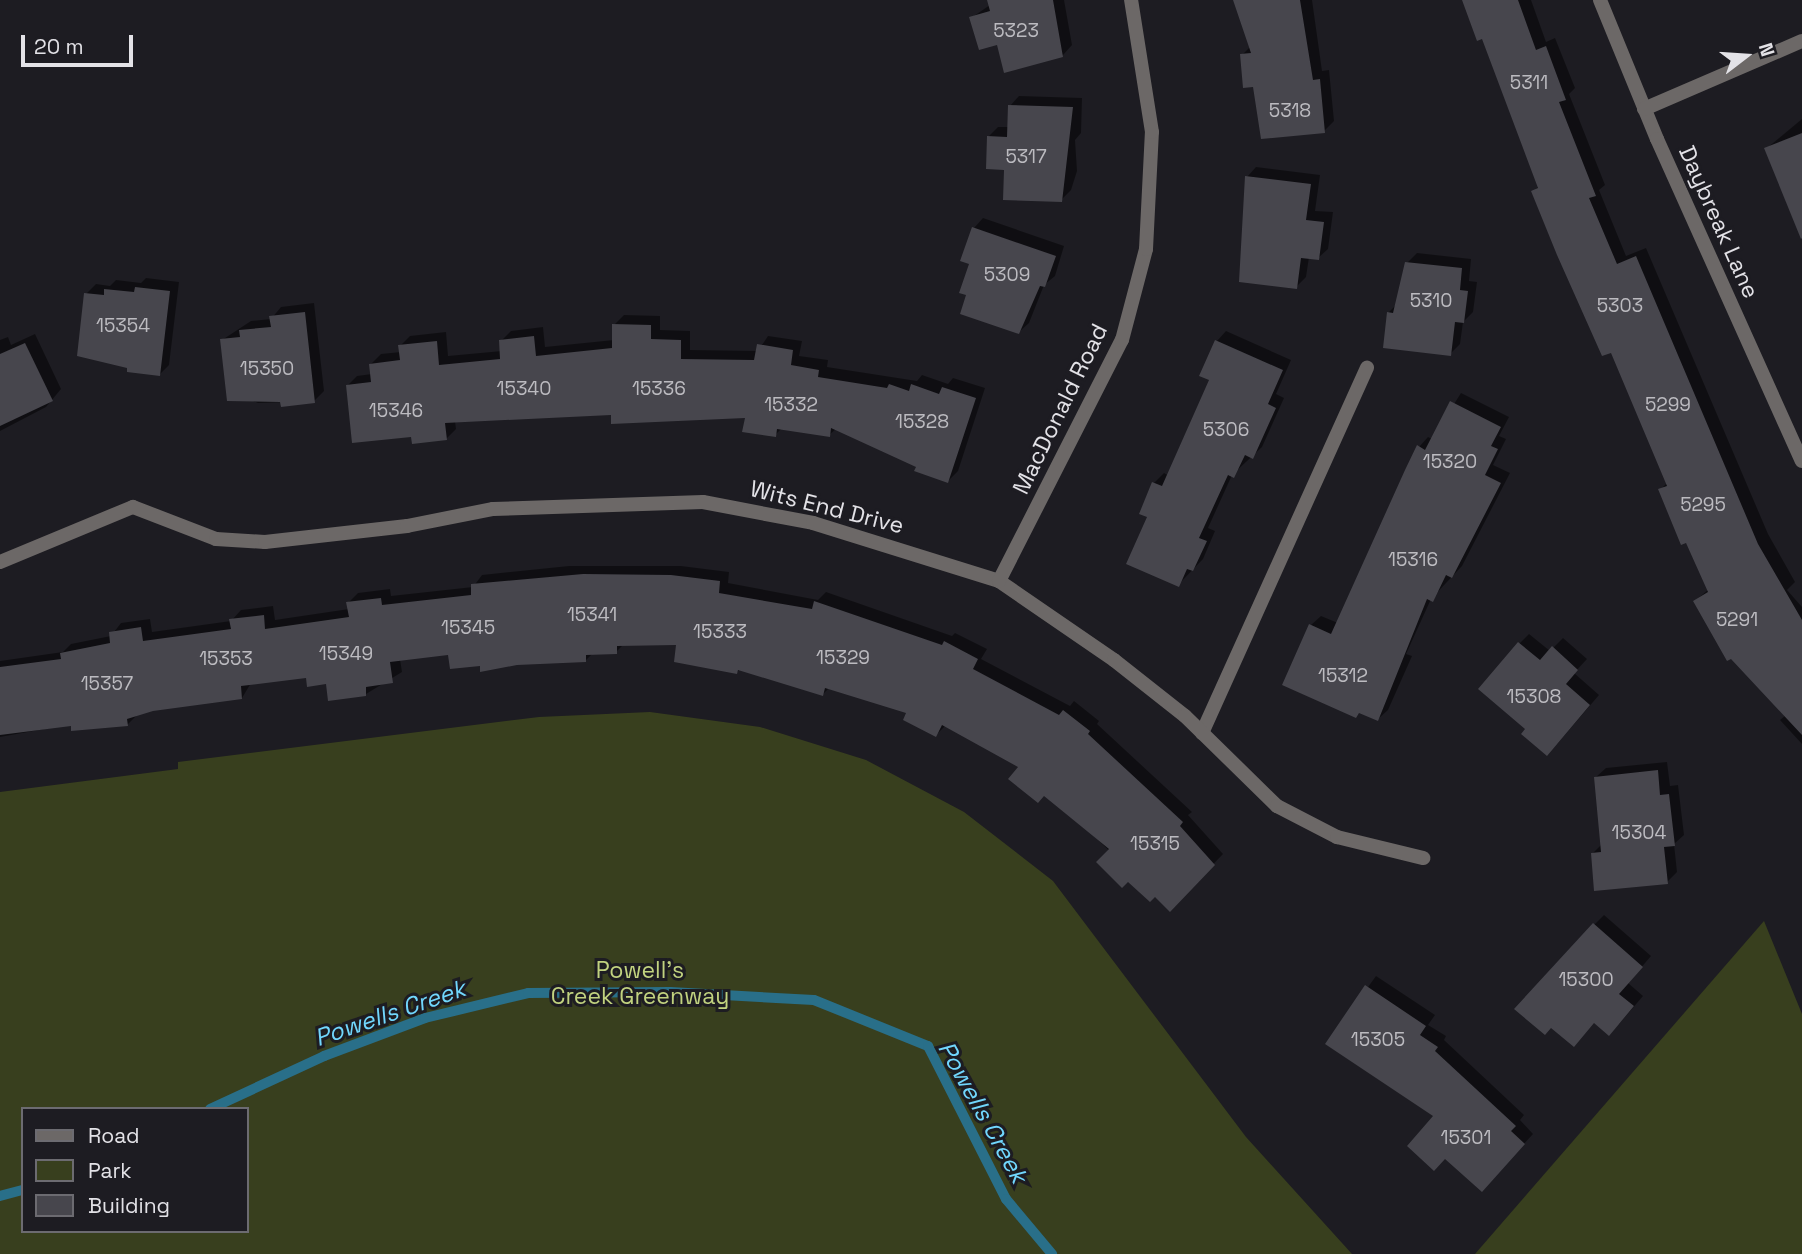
<!DOCTYPE html>
<style>
body{margin:0}
#map{position:relative;width:1802px;height:1254px;overflow:hidden;background:#1d1c22;font-family:"Space Grotesk",sans-serif}
div>[style]{position:absolute}
.green>*{inset:0;background:#383f1e}
.shadow>*{inset:0;background:#0007}
.stream>*{height:10px;margin:-5px;padding:0 5px;transform-origin:5px;border-radius:5px;background:#296f89}
.building>*{inset:0;background:#47464d}
.lane>*{height:14px;margin:-7px;padding:0 7px;transform-origin:7px;border-radius:7px;background:#6c6867}
.street>*{height:14px;margin:-7px;padding:0 7px;transform-origin:7px;border-radius:7px;background:#6c6867}
span{translate:-50% -50%;white-space:nowrap;text-align:center;line-height:1.15;-webkit-text-stroke:6px #1d1c22;paint-order:stroke}
.number-label{font-size:19px;color:#bcbbc0}
.number-label span{-webkit-text-stroke-width:0}
.street-label{font-size:23px;color:#e3e2e7}
.park-label{font-size:23px;color:#c1d27f}
.water-label{font-size:24px;color:#71d7fd;font-style:italic}
.legend{position:absolute;left:21px;top:1107px;width:228px;height:126px;box-sizing:border-box;background:#1d1c22;border:2px solid #6c6b71;margin:0;padding:9px 12px;list-style:none;font-size:21px;color:#e3e2e7}
.legend li{display:flex;align-items:center;gap:14px;height:35px}
.legend b{width:35px;border:2px solid #6c6b71}
.north{position:absolute;left:1711px;top:21px;width:70px;height:70px;-webkit-text-stroke:5px #1d1c22;paint-order:stroke;rotate:73deg;font-size:19px;font-weight:700;line-height:28px;text-align:center;color:#e3e2e7}
.north::after{content:'';display:block;margin:auto;width:24px;height:32px;background:#e3e2e7;clip-path:polygon(50% 0,100% 100%,50% 72%,0 100%)}
.scale{position:absolute;left:21px;top:35px;width:112px;height:32px;box-sizing:border-box;border:4px solid #e3e2e7;border-top:0;padding-left:9px;font-size:21px;line-height:24px;white-space:nowrap;color:#e3e2e7;-webkit-text-stroke:5px #1d1c22;paint-order:stroke}
</style>
<div id="map">
<div class="green">
<div style="clip-path:polygon(evenodd,650px 712px,760px 727px,866px 760px,964px 812px,1053px 881px,1246px 1137px,1352px 1254px,0 1254px,0 792px,178px 769px,178px 762px,539px 717px,650px 712px,23px 1109px,247px 1109px,247px 1231px,23px 1231px,23px 1109px)"></div>
<div style="clip-path:polygon(1764px 921px,1802px 1014px,1802px 1254px,1475px 1254px)"></div>
</div>
<div class="shadow">
<div style="clip-path:polygon(989px 0,1064px 0,1072px 45px,1063px 55px,971px 18px,990px 5px)"></div>
<div style="clip-path:polygon(1235px 0,1312px 0,1322px 71px,1329px 70px,1334px 121px,1324px 131px,1255px 85px,1242px 55px,1251px 46px)"></div>
<div style="clip-path:polygon(1464px 0,1531px 0,1546px 42px,1555px 38px,1575px 88px,1569px 94px,1605px 185px,1599px 190px,1626px 256px,1646px 248px,1768px 534px,1795px 582px,1787px 590px,1802px 607px,1802px 744px,1780px 720px,1786px 715px,1695px 601px,1709px 589px,1660px 490px,1667px 483px,1612px 350px,1533px 192px,1539px 186px,1483px 37px)"></div>
<div style="clip-path:polygon(1019px 96px,1082px 98px,1081px 133px,1075px 140px,1077px 171px,1071px 190px,1061px 200px,1006px 168px,988px 137px,998px 127px,1009px 127px,1010px 106px)"></div>
<div style="clip-path:polygon(1802px 119px,1802px 216px,1766px 149px)"></div>
<div style="clip-path:polygon(1256px 167px,1320px 175px,1315px 211px,1333px 212px,1328px 249px,1318px 258px,1309px 257px,1306px 277px,1296px 287px,1247px 177px)"></div>
<div style="clip-path:polygon(983px 218px,1064px 246px,1055px 276px,1044px 285px,1029px 323px,1019px 332px,968px 294px,974px 228px)"></div>
<div style="clip-path:polygon(1417px 253px,1471px 259px,1469px 281px,1477px 282px,1473px 312px,1463px 322px,1460px 344px,1450px 354px,1388px 313px,1397px 304px,1407px 263px)"></div>
<div style="clip-path:polygon(146px 278px,179px 282px,169px 365px,159px 375px,86px 294px,96px 284px,110px 286px,116px 280px,141px 283px)"></div>
<div style="clip-path:polygon(314px 303px,324px 391px,314px 401px,258px 403px,244px 397px,222px 340px,251px 321px,271px 319px,281px 307px)"></div>
<div style="clip-path:polygon(624px 315px,660px 316px,660px 330px,690px 331px,690px 350px,758px 351px,768px 336px,802px 341px,799px 356px,828px 360px,827px 367px,917px 381px,922px 375px,948px 384px,953px 378px,985px 388px,958px 471px,948px 481px,836px 429px,829px 435px,782px 428px,775px 435px,747px 416px,613px 414px,455px 421px,456px 429px,446px 439px,413px 435px,348px 385px,357px 376px,372px 374px,371px 364px,381px 354px,401px 352px,400px 346px,410px 336px,446px 332px,448px 356px,502px 351px,501px 341px,511px 331px,543px 327px,545px 347px,614px 340px,614px 325px)"></div>
<div style="clip-path:polygon(1226px 331px,1291px 360px,1276px 394px,1284px 398px,1262px 447px,1232px 475px,1208px 528px,1215px 531px,1203px 559px,1178px 585px,1149px 516px,1154px 483px,1164px 473px,1169px 476px,1211px 379px,1217px 341px)"></div>
<div style="clip-path:polygon(35px 334px,61px 389px,46px 407px,0 431px,0 340px,8px 337px,11px 345px)"></div>
<div style="clip-path:polygon(1461px 393px,1509px 417px,1499px 436px,1506px 439px,1493px 465px,1510px 473px,1462px 566px,1431px 599px,1406px 654px,1412px 656px,1388px 710px,1378px 719px,1311px 625px,1321px 616px,1338px 623px,1419px 447px,1428px 437px,1432px 439px)"></div>
<div style="clip-path:polygon(569px 566px,681px 566px,729px 572px,728px 583px,818px 600px,826px 592px,952px 636px,955px 633px,987px 649px,981px 659px,1070px 706px,1074px 701px,1099px 721px,1097px 724px,1192px 812px,1188px 815px,1223px 854px,1170px 909px,1021px 766px,946px 725px,936px 735px,909px 712px,829px 688px,823px 694px,740px 669px,737px 672px,678px 643px,624px 644px,616px 652px,593px 653px,586px 660px,481px 664px,450px 653px,400px 659px,402px 672px,366px 694px,307px 676px,251px 683px,242px 698px,153px 709px,138px 714px,128px 724px,72px 724px,0 737px,0 661px,63px 652px,71px 644px,111px 636px,121px 623px,150px 619px,152px 632px,231px 621px,241px 610px,273px 606px,275px 620px,349px 609px,348px 603px,358px 593px,390px 589px,391px 596px,473px 587px,482px 575px)"></div>
<div style="clip-path:polygon(1529px 634px,1550px 651px,1563px 638px,1587px 659px,1574px 673px,1599px 695px,1557px 744px,1527px 729px,1519px 644px)"></div>
<div style="clip-path:polygon(1667px 762px,1670px 786px,1678px 785px,1684px 835px,1674px 844px,1677px 872px,1667px 882px,1592px 854px,1602px 844px,1596px 777px,1606px 768px)"></div>
<div style="clip-path:polygon(1604px 915px,1651px 956px,1628px 983px,1643px 996px,1619px 1024px,1595px 1021px,1594px 925px)"></div>
<div style="clip-path:polygon(1376px 976px,1435px 1015px,1428px 1025px,1446px 1036px,1444px 1040px,1524px 1115px,1520px 1120px,1533px 1134px,1491px 1180px,1436px 1116px,1327px 1044px)"></div>
</div>
<div class="stream">
<div style="left:210px;top:1109px;width:126px;rotate:-24.9deg"></div>
<div style="left:324px;top:1056px;width:108px;rotate:-20.6deg"></div>
<div style="left:425px;top:1018px;width:106px;rotate:-13.6deg"></div>
<div style="left:528px;top:993px;width:142px;rotate:-0.4deg"></div>
<div style="left:670px;top:992px;width:144px;rotate:3.2deg"></div>
<div style="left:814px;top:1000px;width:123px;rotate:22deg"></div>
<div style="left:928px;top:1046px;width:172px;rotate:63deg"></div>
<div style="left:1006px;top:1199px;width:72px;rotate:50.1deg"></div>
<div style="left:0;top:1196px;width:24px;rotate:-15deg"></div>
</div>
<div class="building">
<div style="clip-path:polygon(987px 0,1053px 0,1063px 57px,1004px 73px,997px 45px,979px 50px,969px 17px,990px 11px)"></div>
<div style="clip-path:polygon(1233px 0,1300px 0,1313px 80px,1320px 79px,1325px 133px,1261px 139px,1253px 87px,1243px 88px,1240px 54px,1251px 53px)"></div>
<div style="clip-path:polygon(1462px 0,1518px 0,1536px 50px,1546px 46px,1566px 100px,1559px 102px,1596px 196px,1589px 198px,1617px 264px,1636px 256px,1758px 544px,1802px 620px,1802px 735px,1731px 659px,1727px 661px,1693px 601px,1708px 592px,1686px 543px,1681px 545px,1658px 489px,1667px 486px,1611px 353px,1602px 356px,1557px 255px,1531px 191px,1538px 188px,1482px 39px,1477px 41px)"></div>
<div style="clip-path:polygon(1008px 105px,1073px 107px,1062px 202px,1003px 200px,1004px 170px,986px 169px,987px 136px,1007px 137px)"></div>
<div style="clip-path:polygon(1802px 133px,1802px 238px,1801px 239px,1764px 148px)"></div>
<div style="clip-path:polygon(1245px 176px,1311px 184px,1306px 220px,1324px 222px,1319px 260px,1301px 258px,1297px 289px,1239px 282px)"></div>
<div style="clip-path:polygon(972px 227px,1056px 256px,1045px 287px,1040px 286px,1019px 334px,960px 314px,966px 295px,959px 293px,969px 264px,960px 261px)"></div>
<div style="clip-path:polygon(1405px 262px,1462px 268px,1460px 290px,1468px 291px,1464px 323px,1455px 322px,1451px 356px,1383px 348px,1387px 312px,1393px 313px)"></div>
<div style="clip-path:polygon(135px 287px,170px 291px,160px 376px,127px 372px,127px 368px,77px 356px,84px 293px,104px 295px,104px 289px,134px 292px)"></div>
<div style="clip-path:polygon(305px 312px,315px 403px,281px 407px,280px 402px,227px 401px,220px 339px,240px 337px,239px 330px,271px 327px,269px 316px)"></div>
<div style="clip-path:polygon(612px 324px,651px 325px,651px 339px,681px 340px,681px 359px,754px 360px,757px 344px,793px 350px,791px 365px,819px 370px,818px 377px,887px 388px,889px 384px,909px 391px,911px 384px,939px 394px,942px 387px,976px 398px,948px 483px,914px 471px,916px 467px,831px 428px,830px 437px,777px 429px,776px 437px,742px 432px,745px 418px,611px 424px,611px 415px,445px 423px,447px 440px,412px 444px,411px 437px,352px 443px,346px 385px,371px 382px,369px 364px,400px 360px,398px 345px,437px 341px,439px 365px,500px 359px,499px 340px,534px 336px,536px 356px,612px 348px)"></div>
<div style="clip-path:polygon(1215px 340px,1283px 370px,1268px 404px,1276px 408px,1253px 459px,1245px 455px,1234px 478px,1228px 475px,1199px 538px,1207px 541px,1193px 571px,1187px 569px,1179px 587px,1126px 564px,1147px 517px,1139px 514px,1152px 482px,1162px 486px,1209px 380px,1199px 376px)"></div>
<div style="clip-path:polygon(25px 343px,53px 401px,0 426px,0 354px)"></div>
<div style="clip-path:polygon(1450px 401px,1501px 427px,1491px 446px,1498px 449px,1485px 475px,1501px 483px,1452px 578px,1446px 575px,1433px 602px,1427px 599px,1378px 721px,1359px 713px,1356px 718px,1282px 685px,1309px 624px,1331px 634px,1405px 470px,1417px 445px,1425px 450px)"></div>
<div style="clip-path:polygon(583px 574px,671px 575px,720px 581px,719px 593px,812px 609px,814px 601px,942px 645px,944px 641px,978px 659px,973px 669px,1059px 715px,1063px 710px,1090px 731px,1088px 734px,1183px 822px,1180px 826px,1215px 865px,1170px 912px,1155px 897px,1150px 902px,1128px 882px,1122px 888px,1096px 862px,1109px 849px,1044px 796px,1038px 803px,1008px 779px,1018px 767px,942px 725px,936px 737px,903px 720px,906px 713px,825px 688px,823px 696px,738px 670px,737px 674px,674px 662px,676px 645px,617px 646px,617px 654px,586px 655px,586px 662px,517px 665px,480px 672px,480px 666px,450px 669px,448px 655px,390px 662px,393px 683px,366px 687px,366px 696px,328px 701px,326px 684px,307px 687px,306px 678px,241px 686px,242px 699px,153px 711px,127px 719px,128px 726px,71px 731px,71px 726px,0 735px,0 667px,61px 659px,60px 653px,110px 643px,109px 632px,141px 627px,143px 641px,231px 629px,229px 619px,264px 615px,265px 629px,349px 617px,346px 602px,381px 598px,382px 605px,471px 595px,471px 584px)"></div>
<div style="clip-path:polygon(1518px 642px,1540px 660px,1552px 646px,1578px 670px,1566px 684px,1590px 705px,1547px 756px,1521px 734px,1525px 729px,1478px 689px)"></div>
<div style="clip-path:polygon(1658px 770px,1660px 795px,1669px 794px,1675px 846px,1664px 847px,1668px 884px,1594px 891px,1591px 853px,1601px 852px,1594px 777px)"></div>
<div style="clip-path:polygon(1593px 923px,1643px 967px,1619px 994px,1634px 1006px,1609px 1036px,1594px 1023px,1574px 1047px,1551px 1028px,1545px 1035px,1514px 1009px)"></div>
<div style="clip-path:polygon(1365px 985px,1426px 1026px,1420px 1035px,1438px 1047px,1435px 1051px,1516px 1126px,1511px 1131px,1525px 1144px,1482px 1192px,1445px 1159px,1434px 1171px,1407px 1146px,1433px 1116px,1325px 1044px)"></div>
</div>
<div class="lane">
<div style="left:0;top:562px;width:144px;rotate:-22.5deg"></div>
<div style="left:1202px;top:733px;width:401px;rotate:-65.7deg"></div>
</div>
<div class="street">
<div style="left:1600px;top:0;width:150px;rotate:67.7deg"></div>
<div style="left:1657px;top:139px;width:353px;rotate:65.8deg"></div>
<div style="left:1644px;top:109px;width:172px;rotate:-23.3deg"></div>
<div style="left:133px;top:507px;width:89px;rotate:21.1deg"></div>
<div style="left:216px;top:539px;width:49px;rotate:3.5deg"></div>
<div style="left:265px;top:542px;width:143px;rotate:-6.4deg"></div>
<div style="left:407px;top:526px;width:88px;rotate:-11.2deg"></div>
<div style="left:493px;top:509px;width:210px;rotate:-1.9deg"></div>
<div style="left:703px;top:502px;width:112px;rotate:10.8deg"></div>
<div style="left:813px;top:523px;width:195px;rotate:17.3deg"></div>
<div style="left:999px;top:581px;width:140px;rotate:34.5deg"></div>
<div style="left:1114px;top:660px;width:90px;rotate:38.3deg"></div>
<div style="left:1185px;top:716px;width:129px;rotate:44.4deg"></div>
<div style="left:1277px;top:806px;width:68px;rotate:27.3deg"></div>
<div style="left:1337px;top:837px;width:89px;rotate:13.7deg"></div>
<div style="left:999px;top:581px;width:271px;rotate:-63deg"></div>
<div style="left:1122px;top:340px;width:94px;rotate:-75.2deg"></div>
<div style="left:1146px;top:249px;width:117px;rotate:-87.1deg"></div>
<div style="left:1152px;top:132px;width:134px;rotate:-99deg"></div>
</div>
<div class="number-label">
<span style="left:1016px;top:31px">5323</span>
<span style="left:1529px;top:83px">5311</span>
<span style="left:1290px;top:111px">5318</span>
<span style="left:1026px;top:157px">5317</span>
<span style="left:1007px;top:275px">5309</span>
<span style="left:1431px;top:301px">5310</span>
<span style="left:1620px;top:306px">5303</span>
<span style="left:123px;top:326px">15354</span>
<span style="left:267px;top:369px">15350</span>
<span style="left:524px;top:389px">15340</span>
<span style="left:659px;top:389px">15336</span>
<span style="left:791px;top:405px">15332</span>
<span style="left:1668px;top:405px">5299</span>
<span style="left:396px;top:411px">15346</span>
<span style="left:922px;top:422px">15328</span>
<span style="left:1226px;top:430px">5306</span>
<span style="left:1450px;top:462px">15320</span>
<span style="left:1703px;top:505px">5295</span>
<span style="left:1413px;top:560px">15316</span>
<span style="left:592px;top:615px">15341</span>
<span style="left:1737px;top:620px">5291</span>
<span style="left:468px;top:628px">15345</span>
<span style="left:720px;top:632px">15333</span>
<span style="left:346px;top:654px">15349</span>
<span style="left:843px;top:658px">15329</span>
<span style="left:226px;top:659px">15353</span>
<span style="left:1343px;top:676px">15312</span>
<span style="left:107px;top:684px">15357</span>
<span style="left:1534px;top:697px">15308</span>
<span style="left:1639px;top:833px">15304</span>
<span style="left:1155px;top:844px">15315</span>
<span style="left:1586px;top:980px">15300</span>
<span style="left:1378px;top:1040px">15305</span>
<span style="left:1466px;top:1138px">15301</span>
</div>
<div class="street-label">
<span style="left:1719px;top:222px;rotate:66deg">Daybreak Lane</span>
<span style="left:1060px;top:409px;rotate:-64deg">MacDonald Road</span>
<span style="left:827px;top:507px;rotate:14deg">Wits End Drive</span>
</div>
<div class="park-label">
<span style="left:640px;top:983px">Powell's<br>Creek Greenway</span>
</div>
<div class="water-label">
<span style="left:390px;top:1013px;rotate:-19deg">Powells Creek</span>
<span style="left:983px;top:1112px;rotate:61deg">Powells Creek</span>
</div>
<ul class="legend">
<li><b style="height:9px;background:#6c6867"></b>Road</li>
<li><b style="height:19px;background:#383f1e"></b>Park</li>
<li><b style="height:19px;background:#47464d"></b>Building</li>
</ul>
<div class="north">N</div>
<div class="scale">20 m</div>
</div>
